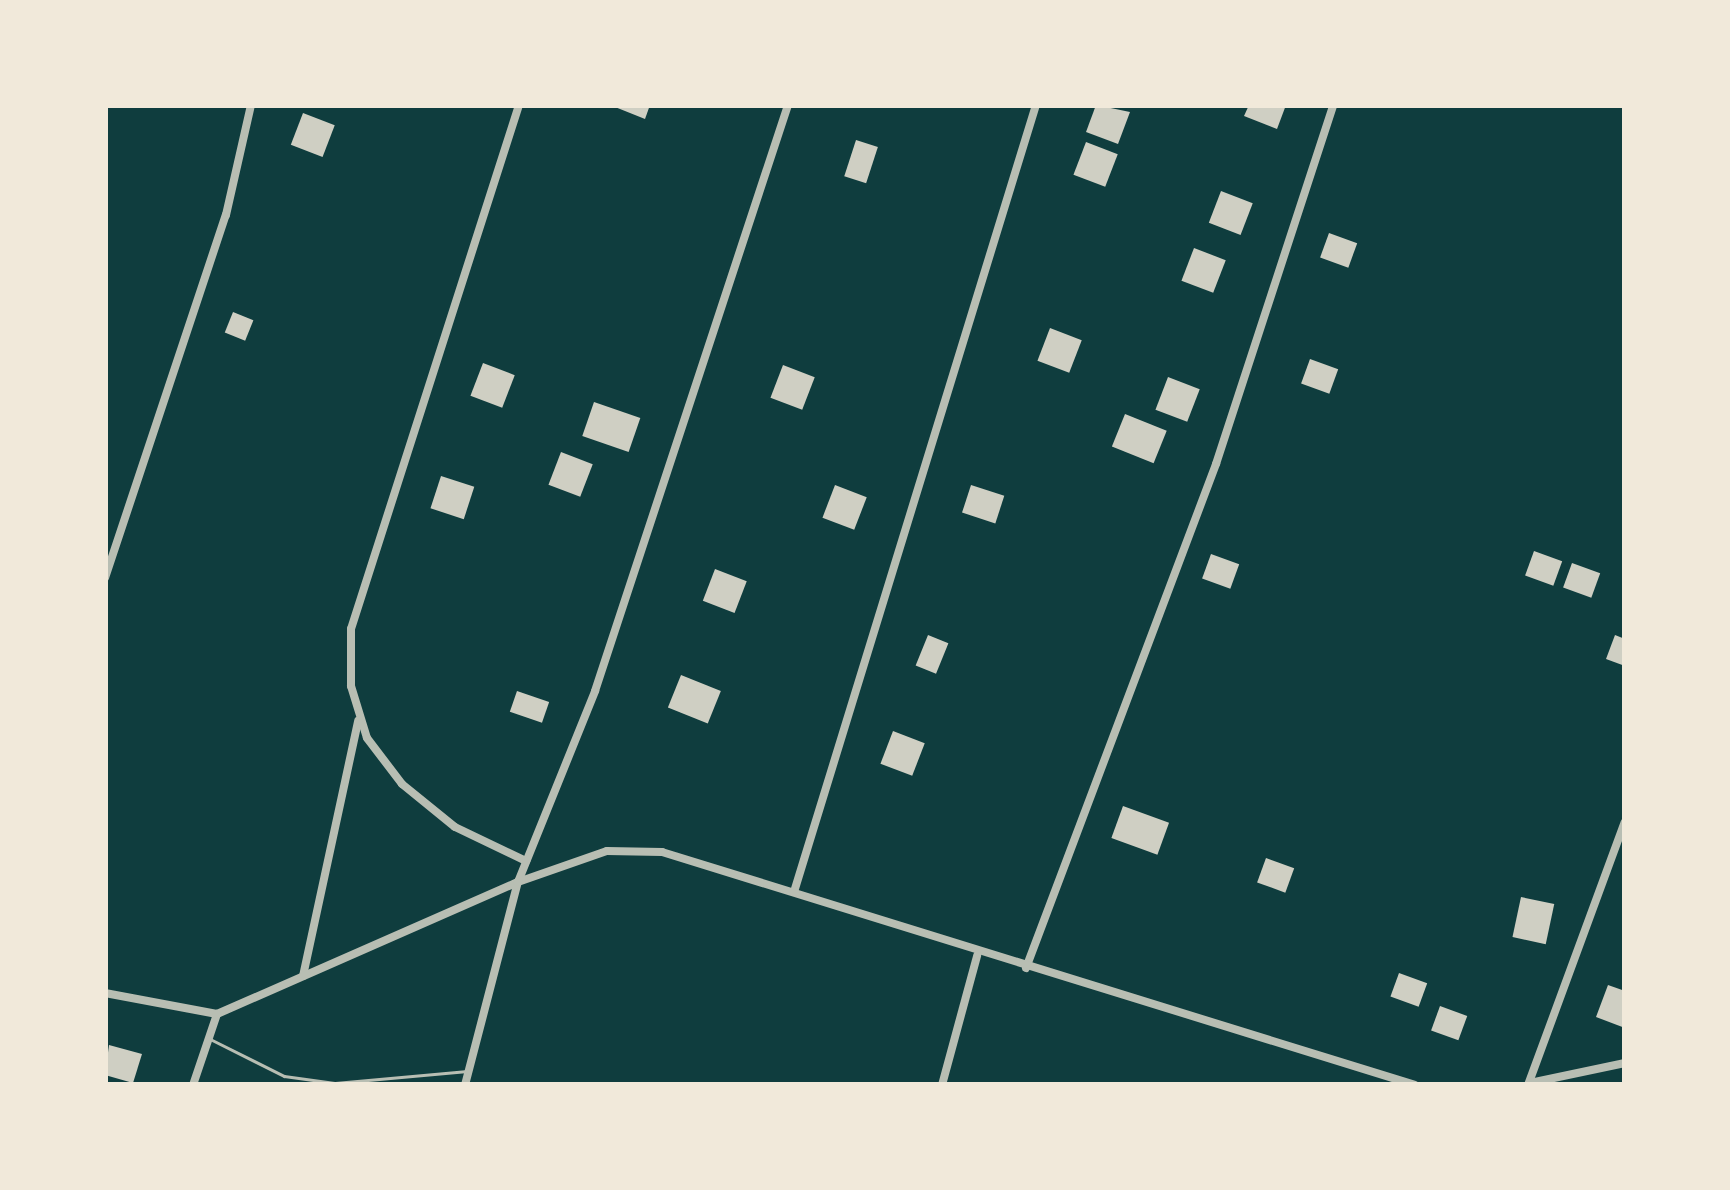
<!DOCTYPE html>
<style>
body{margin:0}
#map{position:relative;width:1730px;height:1190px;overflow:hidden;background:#0f3d3e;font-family:"PT Sans Narrow",sans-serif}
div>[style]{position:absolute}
.building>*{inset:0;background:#cfcfc3;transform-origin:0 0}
.service>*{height:3px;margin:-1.5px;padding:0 1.5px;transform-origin:1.5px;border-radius:1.5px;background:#b8beb3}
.minor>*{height:8px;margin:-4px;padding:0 4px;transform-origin:4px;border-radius:4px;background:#b8beb3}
span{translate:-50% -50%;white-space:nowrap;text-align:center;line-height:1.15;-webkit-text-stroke:9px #f1e9da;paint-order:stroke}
.frame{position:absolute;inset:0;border:108px solid #f1e9da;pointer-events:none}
</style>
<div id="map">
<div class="building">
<div style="clip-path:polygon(610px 105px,650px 105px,645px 119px)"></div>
<div style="clip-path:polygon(1096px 105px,1130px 112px,1118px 144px,1086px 132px)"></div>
<div style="clip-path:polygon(1249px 105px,1286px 105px,1277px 129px,1244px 116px)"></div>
<div style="left:303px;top:113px;width:34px;height:34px;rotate:21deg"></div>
<div style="left:856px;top:140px;width:23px;height:38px;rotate:18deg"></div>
<div style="left:1086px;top:142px;width:34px;height:35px;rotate:21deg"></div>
<div style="left:1221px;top:191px;width:34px;height:34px;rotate:21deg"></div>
<div style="left:1329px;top:233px;width:30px;height:26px;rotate:20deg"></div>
<div style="left:1194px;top:248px;width:34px;height:35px;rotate:21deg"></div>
<div style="left:233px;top:312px;width:22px;height:22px;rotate:22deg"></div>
<div style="left:1050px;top:328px;width:34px;height:35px;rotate:21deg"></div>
<div style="left:1310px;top:359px;width:30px;height:26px;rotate:20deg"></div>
<div style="left:483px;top:363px;width:34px;height:35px;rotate:21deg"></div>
<div style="left:783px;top:365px;width:34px;height:35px;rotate:21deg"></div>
<div style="left:1168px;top:377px;width:34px;height:35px;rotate:21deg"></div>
<div style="left:594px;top:402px;width:49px;height:36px;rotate:19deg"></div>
<div style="left:1125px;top:414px;width:45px;height:35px;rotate:22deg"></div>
<div style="left:561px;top:452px;width:34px;height:35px;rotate:21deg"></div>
<div style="left:441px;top:476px;width:35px;height:34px;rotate:18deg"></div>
<div style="left:835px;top:485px;width:34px;height:35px;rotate:21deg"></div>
<div style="left:971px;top:485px;width:35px;height:29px;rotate:18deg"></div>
<div style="left:1534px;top:551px;width:30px;height:26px;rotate:20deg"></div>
<div style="left:1211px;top:554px;width:30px;height:26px;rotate:20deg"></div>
<div style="left:1572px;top:563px;width:30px;height:26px;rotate:20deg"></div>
<div style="left:715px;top:569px;width:34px;height:34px;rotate:21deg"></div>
<div style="left:928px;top:635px;width:22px;height:33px;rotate:22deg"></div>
<div style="clip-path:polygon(1615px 635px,1625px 639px,1625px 666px,1606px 659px)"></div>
<div style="left:681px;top:675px;width:43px;height:35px;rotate:22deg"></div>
<div style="left:517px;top:691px;width:34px;height:22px;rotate:19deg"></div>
<div style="left:893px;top:731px;width:34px;height:35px;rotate:21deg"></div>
<div style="left:1123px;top:806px;width:49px;height:34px;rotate:20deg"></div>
<div style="left:1266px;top:858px;width:30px;height:26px;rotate:20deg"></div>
<div style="left:1521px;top:897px;width:34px;height:41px;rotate:12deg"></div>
<div style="left:1399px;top:973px;width:30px;height:25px;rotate:20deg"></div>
<div style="clip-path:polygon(1608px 985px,1625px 991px,1625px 1028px,1596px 1017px)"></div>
<div style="left:1440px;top:1006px;width:29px;height:26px;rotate:20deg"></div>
<div style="clip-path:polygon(109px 1045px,142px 1054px,133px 1083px,105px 1075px)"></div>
</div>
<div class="service">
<div style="left:210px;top:1039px;width:83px;rotate:26.6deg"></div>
<div style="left:284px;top:1076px;width:51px;rotate:7.8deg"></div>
<div style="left:335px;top:1083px;width:133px;rotate:-5.2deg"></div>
</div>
<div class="minor">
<div style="left:519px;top:105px;width:550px;rotate:107.78deg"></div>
<div style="left:351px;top:629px;width:57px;rotate:90deg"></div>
<div style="left:351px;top:686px;width:54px;rotate:72.9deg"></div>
<div style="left:367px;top:738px;width:58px;rotate:52.7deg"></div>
<div style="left:402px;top:784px;width:68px;rotate:39.1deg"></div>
<div style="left:455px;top:827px;width:79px;rotate:25.6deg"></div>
<div style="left:105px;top:578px;width:383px;rotate:-71.6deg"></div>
<div style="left:226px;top:215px;width:113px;rotate:-77.2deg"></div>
<div style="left:794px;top:892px;width:823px;rotate:-72.91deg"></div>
<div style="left:1026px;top:968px;width:539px;rotate:-69.34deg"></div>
<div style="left:1216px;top:464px;width:378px;rotate:-71.9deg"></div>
<div style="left:303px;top:976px;width:261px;rotate:-77.8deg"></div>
<div style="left:105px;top:993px;width:114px;rotate:10.6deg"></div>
<div style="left:217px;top:1014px;width:329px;rotate:-23.7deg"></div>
<div style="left:518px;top:882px;width:94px;rotate:-19.2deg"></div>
<div style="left:607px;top:851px;width:55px;rotate:1deg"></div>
<div style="left:662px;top:852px;width:788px;rotate:17.19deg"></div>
<div style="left:1530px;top:1083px;width:97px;rotate:-11.9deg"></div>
<div style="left:193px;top:1085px;width:75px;rotate:-71.3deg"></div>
<div style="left:465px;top:1085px;width:210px;rotate:-75.4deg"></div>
<div style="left:518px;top:882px;width:206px;rotate:-68deg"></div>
<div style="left:595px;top:691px;width:617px;rotate:-71.77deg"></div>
<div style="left:942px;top:1085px;width:134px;rotate:-74.8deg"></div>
<div style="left:1528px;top:1085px;width:280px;rotate:-69.8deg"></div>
</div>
<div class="frame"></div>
</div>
